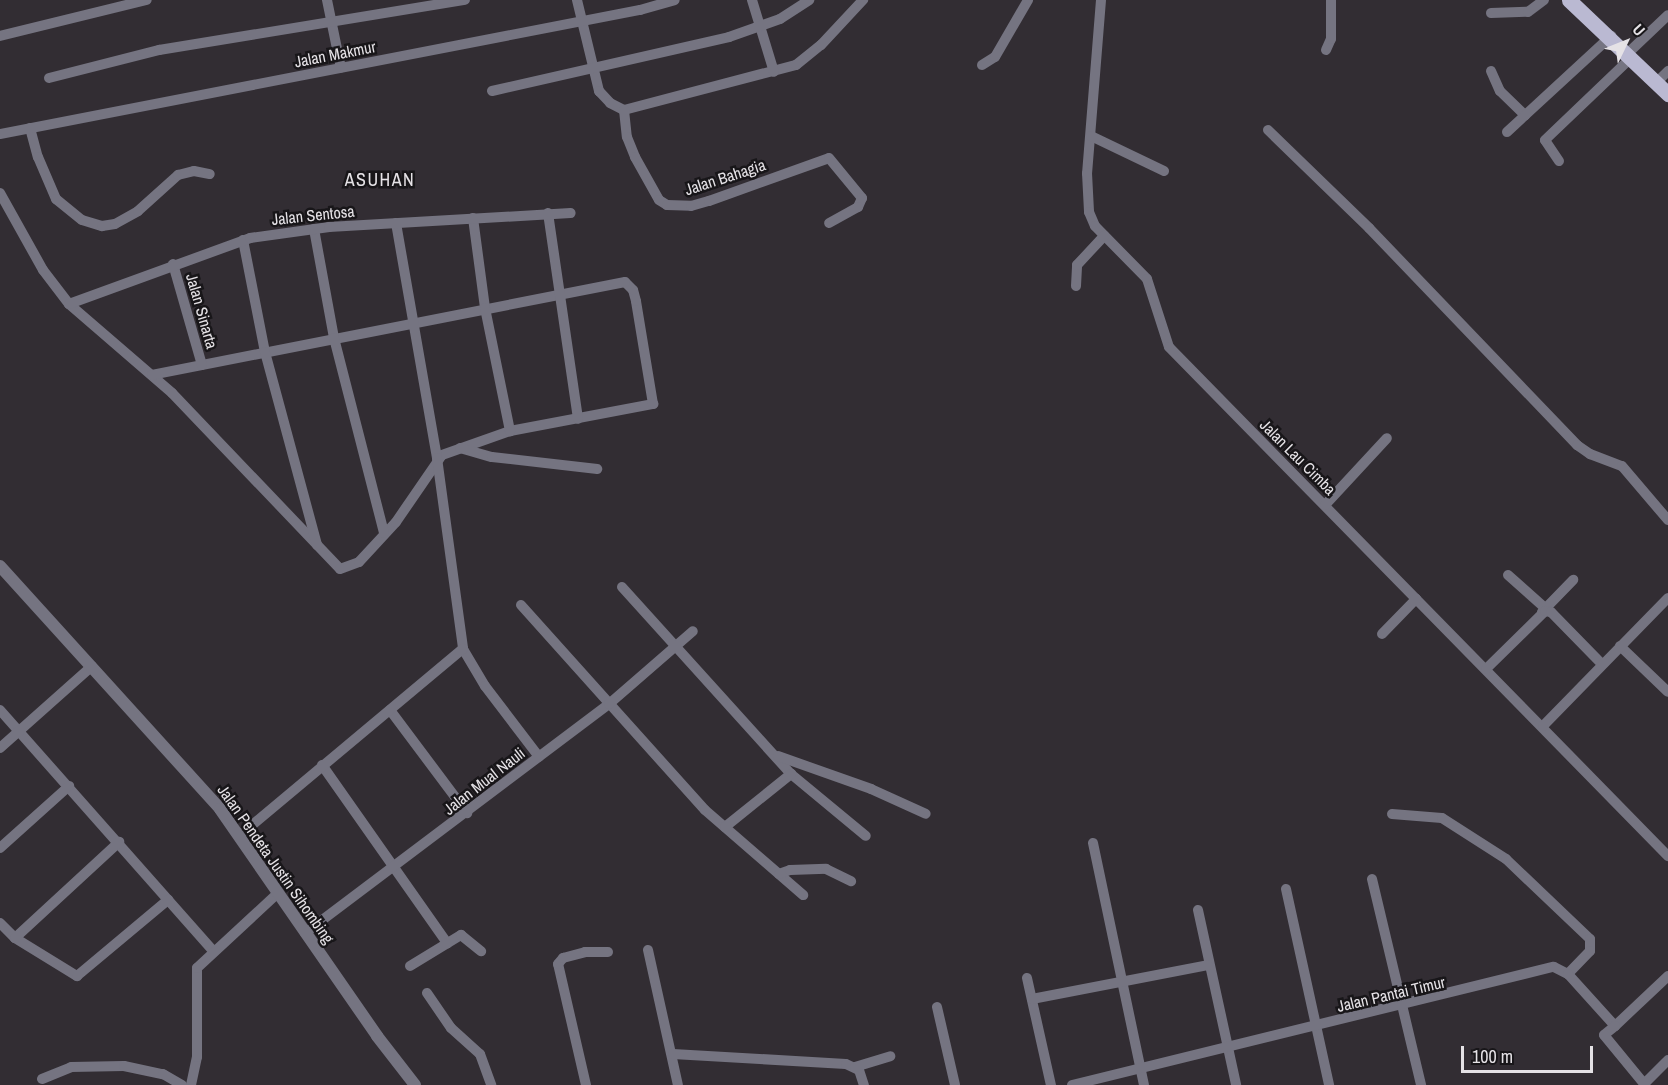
<!DOCTYPE html>
<style>
body{margin:0}
#map{position:relative;width:1668px;height:1085px;overflow:hidden;background:#322d33;font-family:"Archivo Narrow",sans-serif}
div>[style]{position:absolute}
.minor>*{height:10px;margin:-5px;padding:0 5px;transform-origin:5px;border-radius:5px;background:#757481}
.tertiary>*{height:12px;margin:-6px;padding:0 6px;transform-origin:6px;border-radius:6px;background:#757481}
.primary>*{height:15px;margin:-7.5px;padding:0 7.5px;transform-origin:7.5px;border-radius:7.5px;background:#bab9d2}
span{translate:-50% -50%;white-space:nowrap;text-align:center;line-height:1.15;-webkit-text-stroke:5px #181619;paint-order:stroke}
.street-label{font-size:16px;color:#e5e2e6}
.neighbourhood-label{font-size:18px;color:#e5e2e6;letter-spacing:1.5px}
.north{position:absolute;left:1596px;top:12px;width:60px;height:60px;-webkit-text-stroke:4px #181619;paint-order:stroke;rotate:47deg;font-size:16px;font-weight:700;line-height:24px;text-align:center;color:#e5e2e6}
.north::after{content:'';display:block;margin:auto;width:21px;height:27px;background:#e5e2e6;clip-path:polygon(50% 0,100% 100%,50% 72%,0 100%)}
.scale{position:absolute;left:1461px;top:1046px;width:132px;height:27px;box-sizing:border-box;border:3px solid #e5e2e6;border-top:0;padding-left:8px;font-size:18px;line-height:21px;white-space:nowrap;color:#e5e2e6;-webkit-text-stroke:4px #181619;paint-order:stroke}
</style>
<div id="map">
<div class="minor">
<div style="left:327px;top:0;width:69px;rotate:78.4deg"></div>
<div style="left:577px;top:0;width:94px;rotate:76.4deg"></div>
<div style="left:599px;top:91px;width:16px;rotate:47deg"></div>
<div style="left:610px;top:103px;width:16px;rotate:27deg"></div>
<div style="left:624px;top:110px;width:178px;rotate:-14.7deg"></div>
<div style="left:796px;top:65px;width:32px;rotate:-39deg"></div>
<div style="left:821px;top:45px;width:62px;rotate:-47deg"></div>
<div style="left:752px;top:0;width:75px;rotate:73deg"></div>
<div style="left:1101px;top:0;width:174px;rotate:94.6deg"></div>
<div style="left:1087px;top:173px;width:39px;rotate:87deg"></div>
<div style="left:1089px;top:212px;width:15px;rotate:67deg"></div>
<div style="left:1095px;top:226px;width:74px;rotate:45.5deg"></div>
<div style="left:1147px;top:279px;width:71px;rotate:72.1deg"></div>
<div style="left:1169px;top:347px;width:713px;rotate:45.57deg"></div>
<div style="left:1491px;top:13px;width:37px;rotate:-2deg"></div>
<div style="left:1528px;top:12px;width:20px;rotate:-37deg"></div>
<div style="left:0;top:36px;width:151px;rotate:-13.8deg"></div>
<div style="left:1326px;top:50px;width:12px;rotate:-66deg"></div>
<div style="left:1331px;top:39px;width:39px;rotate:-90deg"></div>
<div style="left:1628px;top:53px;width:55px;rotate:-43.5deg"></div>
<div style="left:982px;top:65px;width:15px;rotate:-32deg"></div>
<div style="left:995px;top:57px;width:66px;rotate:-59.9deg"></div>
<div style="left:1491px;top:71px;width:22px;rotate:66deg"></div>
<div style="left:1500px;top:91px;width:35px;rotate:44deg"></div>
<div style="left:49px;top:78px;width:114px;rotate:-14.3deg"></div>
<div style="left:159px;top:50px;width:310px;rotate:-9.3deg"></div>
<div style="left:1657px;top:82px;width:16px;rotate:-45deg"></div>
<div style="left:492px;top:91px;width:243px;rotate:-12.8deg"></div>
<div style="left:729px;top:37px;width:54px;rotate:-19.4deg"></div>
<div style="left:780px;top:19px;width:35px;rotate:-33deg"></div>
<div style="left:624px;top:110px;width:27px;rotate:84deg"></div>
<div style="left:627px;top:137px;width:22px;rotate:68deg"></div>
<div style="left:635px;top:157px;width:49px;rotate:60.8deg"></div>
<div style="left:659px;top:200px;width:9px;rotate:32deg"></div>
<div style="left:667px;top:205px;width:24px;rotate:2deg"></div>
<div style="left:691px;top:206px;width:19px;rotate:-16deg"></div>
<div style="left:709px;top:201px;width:127px;rotate:-19.7deg"></div>
<div style="left:829px;top:158px;width:52px;rotate:50.5deg"></div>
<div style="left:862px;top:198px;width:10px;rotate:114deg"></div>
<div style="left:858px;top:207px;width:33px;rotate:151deg"></div>
<div style="left:30px;top:128px;width:30px;rotate:75deg"></div>
<div style="left:38px;top:157px;width:46px;rotate:66.8deg"></div>
<div style="left:56px;top:199px;width:33px;rotate:39deg"></div>
<div style="left:82px;top:220px;width:21px;rotate:17deg"></div>
<div style="left:102px;top:226px;width:13px;rotate:-9deg"></div>
<div style="left:115px;top:224px;width:26px;rotate:-29deg"></div>
<div style="left:138px;top:211px;width:54px;rotate:-42deg"></div>
<div style="left:178px;top:175px;width:16px;rotate:-14deg"></div>
<div style="left:194px;top:171px;width:16px;rotate:11deg"></div>
<div style="left:1268px;top:130px;width:141px;rotate:44.1deg"></div>
<div style="left:1369px;top:228px;width:301px;rotate:46.2deg"></div>
<div style="left:1577px;top:445px;width:16px;rotate:35deg"></div>
<div style="left:1590px;top:454px;width:34px;rotate:21deg"></div>
<div style="left:1622px;top:466px;width:71px;rotate:49.6deg"></div>
<div style="left:1507px;top:132px;width:142px;rotate:-42.7deg"></div>
<div style="left:0;top:134px;width:652px;rotate:-10.97deg"></div>
<div style="left:640px;top:10px;width:36px;rotate:-16deg"></div>
<div style="left:1091px;top:136px;width:81px;rotate:25.6deg"></div>
<div style="left:1559px;top:161px;width:25px;rotate:-124deg"></div>
<div style="left:1545px;top:140px;width:120px;rotate:-43.7deg"></div>
<div style="left:0;top:193px;width:88px;rotate:60.8deg"></div>
<div style="left:43px;top:270px;width:43px;rotate:52.6deg"></div>
<div style="left:69px;top:304px;width:136px;rotate:40.8deg"></div>
<div style="left:172px;top:393px;width:243px;rotate:46.3deg"></div>
<div style="left:340px;top:569px;width:20px;rotate:-20deg"></div>
<div style="left:359px;top:562px;width:54px;rotate:-47.2deg"></div>
<div style="left:396px;top:522px;width:81px;rotate:-55.5deg"></div>
<div style="left:442px;top:455px;width:72px;rotate:-19.4deg"></div>
<div style="left:510px;top:431px;width:146px;rotate:-10.7deg"></div>
<div style="left:653px;top:404px;width:104px;rotate:-99.4deg"></div>
<div style="left:636px;top:301px;width:11px;rotate:-105deg"></div>
<div style="left:633px;top:290px;width:11px;rotate:-135deg"></div>
<div style="left:625px;top:282px;width:482px;rotate:168.9deg"></div>
<div style="left:548px;top:213px;width:208px;rotate:81.7deg"></div>
<div style="left:473px;top:218px;width:91px;rotate:82.4deg"></div>
<div style="left:485px;top:308px;width:126px;rotate:78.5deg"></div>
<div style="left:396px;top:223px;width:239px;rotate:80.1deg"></div>
<div style="left:437px;top:458px;width:193px;rotate:82.2deg"></div>
<div style="left:463px;top:649px;width:43px;rotate:59.3deg"></div>
<div style="left:485px;top:686px;width:89px;rotate:52.7deg"></div>
<div style="left:314px;top:229px;width:111px;rotate:79.6deg"></div>
<div style="left:334px;top:338px;width:201px;rotate:75.6deg"></div>
<div style="left:243px;top:240px;width:114px;rotate:78.9deg"></div>
<div style="left:265px;top:352px;width:200px;rotate:74.9deg"></div>
<div style="left:173px;top:264px;width:105px;rotate:74deg"></div>
<div style="left:1076px;top:286px;width:21px;rotate:-87deg"></div>
<div style="left:1077px;top:265px;width:40px;rotate:-47deg"></div>
<div style="left:69px;top:304px;width:193px;rotate:-20deg"></div>
<div style="left:250px;top:238px;width:80px;rotate:-7.9deg"></div>
<div style="left:329px;top:227px;width:242px;rotate:-3.3deg"></div>
<div style="left:460px;top:448px;width:33px;rotate:16deg"></div>
<div style="left:492px;top:457px;width:106px;rotate:6.5deg"></div>
<div style="left:1325px;top:505px;width:91px;rotate:-47.2deg"></div>
<div style="left:1508px;top:575px;width:50px;rotate:41.7deg"></div>
<div style="left:622px;top:587px;width:252px;rotate:47.9deg"></div>
<div style="left:791px;top:774px;width:97px;rotate:39.6deg"></div>
<div style="left:521px;top:605px;width:275px;rotate:48.1deg"></div>
<div style="left:705px;top:810px;width:130px;rotate:40.9deg"></div>
<div style="left:1542px;top:612px;width:45px;rotate:-45.9deg"></div>
<div style="left:1382px;top:634px;width:49px;rotate:-45.8deg"></div>
<div style="left:1620px;top:646px;width:66px;rotate:43.8deg"></div>
<div style="left:1486px;top:669px;width:83px;rotate:-44.5deg"></div>
<div style="left:1545px;top:611px;width:6px;rotate:9deg"></div>
<div style="left:1551px;top:612px;width:73px;rotate:45.6deg"></div>
<div style="left:0;top:710px;width:320px;rotate:48.5deg"></div>
<div style="left:390px;top:710px;width:129px;rotate:53.2deg"></div>
<div style="left:1543px;top:726px;width:179px;rotate:-45.7deg"></div>
<div style="left:0;top:748px;width:123px;rotate:-41.7deg"></div>
<div style="left:778px;top:756px;width:99px;rotate:19.5deg"></div>
<div style="left:871px;top:789px;width:60px;rotate:24.4deg"></div>
<div style="left:322px;top:765px;width:218px;rotate:54.9deg"></div>
<div style="left:1392px;top:814px;width:50px;rotate:4.6deg"></div>
<div style="left:1442px;top:818px;width:76px;rotate:32.6deg"></div>
<div style="left:1506px;top:859px;width:116px;rotate:43.6deg"></div>
<div style="left:1590px;top:939px;width:12px;rotate:90deg"></div>
<div style="left:1590px;top:951px;width:32px;rotate:134deg"></div>
<div style="left:725px;top:827px;width:85px;rotate:-38.8deg"></div>
<div style="left:239px;top:836px;width:292px;rotate:-39.9deg"></div>
<div style="left:1093px;top:843px;width:247px;rotate:78.1deg"></div>
<div style="left:0;top:848px;width:93px;rotate:-41.9deg"></div>
<div style="left:779px;top:874px;width:12px;rotate:-20deg"></div>
<div style="left:790px;top:870px;width:36px;rotate:-2deg"></div>
<div style="left:826px;top:869px;width:28px;rotate:26deg"></div>
<div style="left:1372px;top:879px;width:212px;rotate:76.6deg"></div>
<div style="left:1286px;top:889px;width:201px;rotate:77.6deg"></div>
<div style="left:1198px;top:910px;width:179px;rotate:77.7deg"></div>
<div style="left:0;top:923px;width:21px;rotate:45deg"></div>
<div style="left:15px;top:938px;width:73px;rotate:31.5deg"></div>
<div style="left:77px;top:976px;width:119px;rotate:-39.9deg"></div>
<div style="left:305px;top:933px;width:381px;rotate:-37deg"></div>
<div style="left:609px;top:704px;width:111px;rotate:-41deg"></div>
<div style="left:15px;top:938px;width:142px;rotate:-42.7deg"></div>
<div style="left:648px;top:950px;width:138px;rotate:77.5deg"></div>
<div style="left:410px;top:966px;width:60px;rotate:-31.3deg"></div>
<div style="left:461px;top:935px;width:26px;rotate:39deg"></div>
<div style="left:1027px;top:978px;width:110px;rotate:77.4deg"></div>
<div style="left:427px;top:993px;width:42px;rotate:55.6deg"></div>
<div style="left:451px;top:1028px;width:39px;rotate:42deg"></div>
<div style="left:480px;top:1054px;width:33px;rotate:70deg"></div>
<div style="left:1032px;top:999px;width:179px;rotate:-10.9deg"></div>
<div style="left:937px;top:1007px;width:80px;rotate:77deg"></div>
<div style="left:1615px;top:1026px;width:73px;rotate:-43.3deg"></div>
<div style="left:673px;top:1054px;width:173px;rotate:3.3deg"></div>
<div style="left:846px;top:1064px;width:14px;rotate:25deg"></div>
<div style="left:859px;top:1070px;width:16px;rotate:72deg"></div>
<div style="left:855px;top:1067px;width:37px;rotate:-17deg"></div>
<div style="left:42px;top:1079px;width:31px;rotate:-22deg"></div>
<div style="left:71px;top:1067px;width:53px;rotate:-1.1deg"></div>
<div style="left:124px;top:1066px;width:40px;rotate:12deg"></div>
<div style="left:163px;top:1074px;width:22px;rotate:30deg"></div>
<div style="left:1644px;top:1084px;width:34px;rotate:-45deg"></div>
<div style="left:191px;top:1085px;width:29px;rotate:-78deg"></div>
<div style="left:197px;top:1057px;width:89px;rotate:-90deg"></div>
<div style="left:197px;top:968px;width:109px;rotate:-42.8deg"></div>
<div style="left:586px;top:1085px;width:124px;rotate:-103deg"></div>
<div style="left:558px;top:964px;width:8px;rotate:-50deg"></div>
<div style="left:563px;top:958px;width:23px;rotate:-15deg"></div>
<div style="left:585px;top:952px;width:23px"></div>
<div style="left:1072px;top:1085px;width:496px;rotate:-13.8deg"></div>
<div style="left:1554px;top:967px;width:16px;rotate:27deg"></div>
<div style="left:1568px;top:974px;width:70px;rotate:47.9deg"></div>
<div style="left:1615px;top:1026px;width:14px;rotate:141deg"></div>
<div style="left:1604px;top:1035px;width:65px;rotate:50.6deg"></div>
</div>
<div class="tertiary">
<div style="left:0;top:566px;width:328px;rotate:47.8deg"></div>
<div style="left:220px;top:809px;width:276px;rotate:55.3deg"></div>
<div style="left:377px;top:1036px;width:62px;rotate:52.2deg"></div>
</div>
<div class="primary">
<div style="left:1569px;top:0;width:137px;rotate:43.5deg"></div>
</div>
<div class="street-label">
<span style="left:335px;top:54px;rotate:-11deg">Jalan Makmur</span>
<span style="left:725px;top:177px;rotate:-18deg">Jalan Bahagia</span>
<span style="left:313px;top:215px;rotate:-6deg">Jalan Sentosa</span>
<span style="left:202px;top:311px;rotate:74deg">Jalan Sinarta</span>
<span style="left:1298px;top:457px;rotate:45deg">Jalan Lau Cimba</span>
<span style="left:484px;top:781px;rotate:-38deg">Jalan Mual Nauli</span>
<span style="left:276px;top:864px;rotate:55deg">Jalan Pendeta Justin Sihombing</span>
<span style="left:1391px;top:994px;rotate:-13deg">Jalan Pantai Timur</span>
</div>
<div class="neighbourhood-label">
<span style="left:380px;top:180px">ASUHAN</span>
</div>
<div class="north">U</div>
<div class="scale">100 m</div>
</div>
